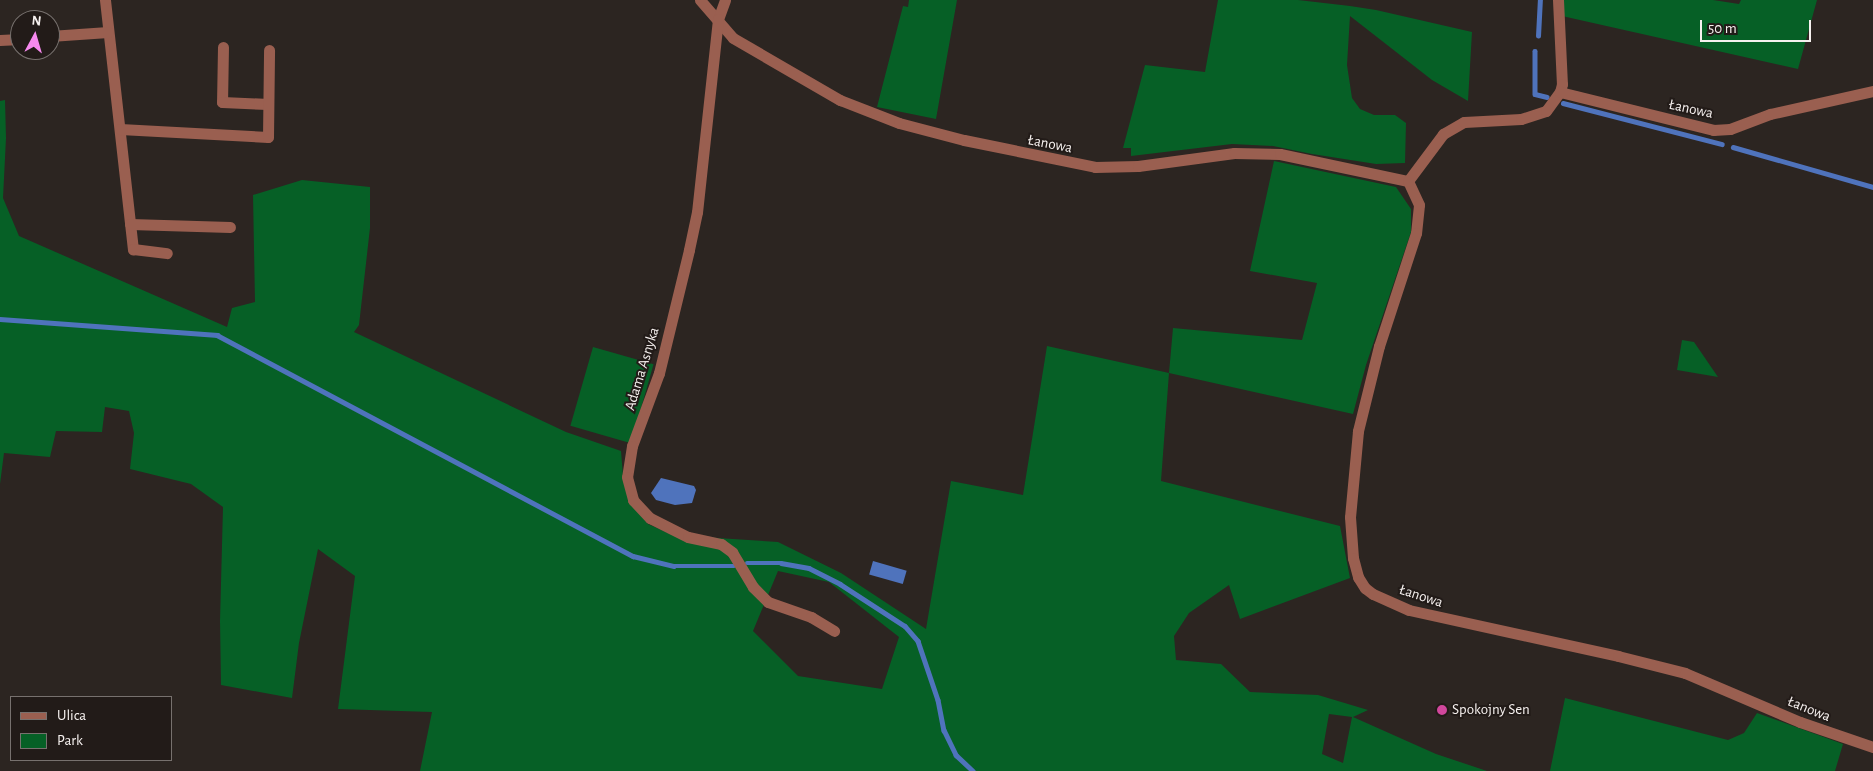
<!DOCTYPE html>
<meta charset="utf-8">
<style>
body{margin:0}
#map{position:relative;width:1873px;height:771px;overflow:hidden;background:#2c2521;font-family:"Alegreya Sans",sans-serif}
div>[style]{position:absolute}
.green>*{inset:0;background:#066026;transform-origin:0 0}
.water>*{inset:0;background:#4f73bc;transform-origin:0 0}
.stream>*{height:4.5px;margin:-2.25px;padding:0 2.25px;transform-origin:2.25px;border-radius:2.25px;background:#4f73bc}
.street>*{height:11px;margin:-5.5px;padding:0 5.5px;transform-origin:5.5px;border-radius:5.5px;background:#9a5f50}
.dots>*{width:14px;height:14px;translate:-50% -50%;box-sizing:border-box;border:2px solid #221b18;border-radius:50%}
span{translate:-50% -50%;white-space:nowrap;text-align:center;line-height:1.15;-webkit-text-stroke:4px #221b18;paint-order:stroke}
.street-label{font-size:15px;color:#f6f1ef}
.poi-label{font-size:15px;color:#f6f1ef}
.left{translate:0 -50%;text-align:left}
.legend{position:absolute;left:10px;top:696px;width:162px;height:65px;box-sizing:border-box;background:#221b18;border:1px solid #77716e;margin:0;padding:6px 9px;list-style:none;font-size:15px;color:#f6f1ef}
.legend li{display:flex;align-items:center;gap:10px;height:25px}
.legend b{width:25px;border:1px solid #77716e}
.north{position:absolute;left:10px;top:10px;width:50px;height:50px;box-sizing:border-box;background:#221b18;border:1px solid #77716e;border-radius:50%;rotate:6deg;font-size:14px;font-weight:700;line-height:20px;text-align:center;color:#f6f1ef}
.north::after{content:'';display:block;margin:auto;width:18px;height:22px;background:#f689ee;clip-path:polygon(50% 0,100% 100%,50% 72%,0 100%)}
.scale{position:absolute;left:1700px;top:20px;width:111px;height:22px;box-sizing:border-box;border:2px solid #f6f1ef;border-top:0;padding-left:6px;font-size:15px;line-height:18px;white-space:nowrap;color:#f6f1ef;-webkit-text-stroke:4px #221b18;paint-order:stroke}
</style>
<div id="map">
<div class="green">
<div style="clip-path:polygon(909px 0,957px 0,936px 119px,877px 107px,903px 6px,908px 7px)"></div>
<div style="clip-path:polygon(1218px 0,1298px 0,1350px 6px,1376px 10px,1472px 32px,1468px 101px,1432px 80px,1350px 16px,1347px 65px,1352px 98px,1360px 109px,1374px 115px,1395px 115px,1406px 123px,1405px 163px,1376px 164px,1312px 154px,1273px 146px,1232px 144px,1131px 156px,1131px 148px,1123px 148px,1145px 65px,1205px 72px)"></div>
<div style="clip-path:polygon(1562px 0,1713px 0,1739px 4px,1741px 0,1817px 0,1798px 69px,1562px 16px)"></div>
<div style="clip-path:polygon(evenodd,5px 100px,6px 138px,3px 198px,19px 236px,227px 327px,232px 308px,255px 302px,253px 195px,302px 180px,370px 187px,370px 228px,359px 325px,354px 332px,566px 432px,621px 451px,623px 476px,630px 502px,648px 524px,688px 542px,702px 537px,778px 542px,841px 573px,926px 629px,951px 481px,1023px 495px,1047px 346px,1169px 373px,1173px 328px,1302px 340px,1317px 283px,1250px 271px,1274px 161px,1396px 187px,1411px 209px,1411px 232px,1366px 365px,1353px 414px,1169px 373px,1161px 481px,1340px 526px,1350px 578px,1240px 619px,1229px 585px,1189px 613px,1174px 636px,1176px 660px,1221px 664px,1250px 692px,1318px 695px,1368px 710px,1353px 717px,1436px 754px,1487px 771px,420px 771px,432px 712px,338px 709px,355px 576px,318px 549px,299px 643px,292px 698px,221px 685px,220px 621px,223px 507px,191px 484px,130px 469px,134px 433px,129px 411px,105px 407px,102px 432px,56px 431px,50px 457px,4px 453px,0 484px,0 101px,5px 100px,778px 571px,829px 582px,899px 637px,882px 689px,798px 676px,753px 631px,778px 571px,5px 100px,1329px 714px,1352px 717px,1343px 763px,1322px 754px,1329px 714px)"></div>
<div style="clip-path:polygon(1682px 340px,1694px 342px,1718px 377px,1677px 370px)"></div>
<div style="left:593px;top:347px;width:63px;height:82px;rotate:16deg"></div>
<div style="clip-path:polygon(1565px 698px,1728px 740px,1744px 733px,1757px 713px,1843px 744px,1835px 771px,1550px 771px)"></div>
</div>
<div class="water">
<div style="clip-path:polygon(661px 478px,694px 486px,696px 490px,692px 503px,675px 505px,656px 500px,651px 493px)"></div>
<div style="left:873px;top:561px;width:35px;height:14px;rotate:16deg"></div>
</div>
<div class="stream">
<div style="left:1538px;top:36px;width:36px;rotate:-87deg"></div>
<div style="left:1535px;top:51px;width:43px;rotate:90deg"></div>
<div style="left:1535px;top:94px;width:12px;rotate:14deg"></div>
<div style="left:1563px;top:103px;width:164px;rotate:14.5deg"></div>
<div style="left:1733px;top:147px;width:146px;rotate:15.9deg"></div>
<div style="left:0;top:319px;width:218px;rotate:4.2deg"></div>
<div style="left:217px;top:335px;width:471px;rotate:28deg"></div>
<div style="left:633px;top:556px;width:42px;rotate:13.7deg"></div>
<div style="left:674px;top:566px;width:60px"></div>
<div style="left:747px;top:563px;width:34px"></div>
<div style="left:781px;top:563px;width:28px;rotate:10deg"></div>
<div style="left:809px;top:568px;width:35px;rotate:27deg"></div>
<div style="left:840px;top:584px;width:77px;rotate:32.9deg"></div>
<div style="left:905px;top:626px;width:20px;rotate:49deg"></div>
<div style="left:918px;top:641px;width:62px;rotate:71.3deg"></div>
<div style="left:938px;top:700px;width:31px;rotate:79deg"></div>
<div style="left:944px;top:730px;width:28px;rotate:64deg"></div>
<div style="left:956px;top:755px;width:23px;rotate:43deg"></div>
</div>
<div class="street">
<div style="left:105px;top:0;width:251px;rotate:83.6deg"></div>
<div style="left:133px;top:249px;width:34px;rotate:7deg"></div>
<div style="left:700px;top:0;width:50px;rotate:49deg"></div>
<div style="left:733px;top:38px;width:124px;rotate:30.1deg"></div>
<div style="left:840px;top:100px;width:63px;rotate:21.3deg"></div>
<div style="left:899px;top:123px;width:67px;rotate:14.7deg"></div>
<div style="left:964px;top:140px;width:134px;rotate:11.6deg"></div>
<div style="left:1095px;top:167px;width:43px;rotate:-1.3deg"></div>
<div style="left:1138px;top:166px;width:97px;rotate:-7.7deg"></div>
<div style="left:1234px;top:153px;width:46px;rotate:1.2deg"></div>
<div style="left:1280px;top:154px;width:131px;rotate:11.9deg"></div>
<div style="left:725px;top:0;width:20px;rotate:110deg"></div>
<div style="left:718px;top:19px;width:194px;rotate:96.2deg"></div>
<div style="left:697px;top:212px;width:39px;rotate:102deg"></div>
<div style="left:689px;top:250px;width:127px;rotate:103.7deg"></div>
<div style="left:659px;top:373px;width:78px;rotate:110.3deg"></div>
<div style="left:632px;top:446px;width:31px;rotate:99deg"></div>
<div style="left:627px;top:477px;width:24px;rotate:75deg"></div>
<div style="left:633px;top:500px;width:25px;rotate:47deg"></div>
<div style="left:650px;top:518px;width:42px;rotate:26.6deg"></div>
<div style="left:688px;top:537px;width:34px;rotate:12deg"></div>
<div style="left:721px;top:544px;width:14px;rotate:36deg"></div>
<div style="left:732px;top:552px;width:41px;rotate:59deg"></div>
<div style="left:753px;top:587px;width:21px;rotate:45deg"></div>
<div style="left:768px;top:602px;width:46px;rotate:19.2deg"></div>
<div style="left:811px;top:617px;width:27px;rotate:31deg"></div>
<div style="left:1558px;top:0;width:84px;rotate:87.3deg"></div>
<div style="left:1562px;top:84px;width:8px;rotate:104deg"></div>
<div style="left:50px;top:36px;width:58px;rotate:-3.9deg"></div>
<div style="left:0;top:40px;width:20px;rotate:-3deg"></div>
<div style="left:223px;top:47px;width:55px;rotate:91deg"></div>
<div style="left:222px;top:102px;width:46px;rotate:2.5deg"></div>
<div style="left:120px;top:129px;width:148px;rotate:3.1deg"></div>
<div style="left:268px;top:137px;width:87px;rotate:-89.3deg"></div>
<div style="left:1408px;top:181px;width:26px;rotate:65deg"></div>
<div style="left:1419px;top:205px;width:28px;rotate:96deg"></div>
<div style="left:1416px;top:233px;width:119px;rotate:108.1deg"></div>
<div style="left:1379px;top:346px;width:88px;rotate:103.9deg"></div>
<div style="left:1358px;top:431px;width:86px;rotate:95.3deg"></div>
<div style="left:1350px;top:517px;width:41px;rotate:85.8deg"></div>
<div style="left:1353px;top:558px;width:20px;rotate:75deg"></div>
<div style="left:1358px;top:577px;width:13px;rotate:58deg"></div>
<div style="left:1365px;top:588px;width:10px;rotate:37deg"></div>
<div style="left:1373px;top:594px;width:39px;rotate:24deg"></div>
<div style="left:1409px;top:610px;width:214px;rotate:12.4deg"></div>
<div style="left:1618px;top:656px;width:69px;rotate:14.2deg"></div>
<div style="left:1685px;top:673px;width:125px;rotate:23.1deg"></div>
<div style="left:1800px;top:722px;width:77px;rotate:18.9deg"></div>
<div style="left:1408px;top:181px;width:59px;rotate:-53.3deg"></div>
<div style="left:1443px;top:134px;width:24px;rotate:-30deg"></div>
<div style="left:1464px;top:122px;width:57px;rotate:-3deg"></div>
<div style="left:1521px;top:119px;width:26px;rotate:-18deg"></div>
<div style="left:1546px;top:111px;width:24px;rotate:-54deg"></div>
<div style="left:1560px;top:92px;width:158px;rotate:13.9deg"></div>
<div style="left:1713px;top:130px;width:17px;rotate:-3deg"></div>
<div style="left:1730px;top:129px;width:43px;rotate:-20.6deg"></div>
<div style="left:1770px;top:114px;width:106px;rotate:-12.6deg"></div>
<div style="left:130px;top:224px;width:100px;rotate:1.7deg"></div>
</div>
<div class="dots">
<div style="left:1442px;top:710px;background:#d1479c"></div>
</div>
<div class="street-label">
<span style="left:1691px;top:109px;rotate:12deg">Łanowa</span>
<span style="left:1050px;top:144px;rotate:11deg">Łanowa</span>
<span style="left:642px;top:369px;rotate:-73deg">Adama Asnyka</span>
<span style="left:1421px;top:596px;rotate:18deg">Łanowa</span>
<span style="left:1809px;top:709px;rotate:22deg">Łanowa</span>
</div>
<div class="poi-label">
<span class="left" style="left:1452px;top:710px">Spokojny Sen</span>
</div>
<ul class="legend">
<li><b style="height:6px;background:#9a5f50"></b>Ulica</li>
<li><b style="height:14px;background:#066026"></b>Park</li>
</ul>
<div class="north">N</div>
<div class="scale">50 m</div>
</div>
